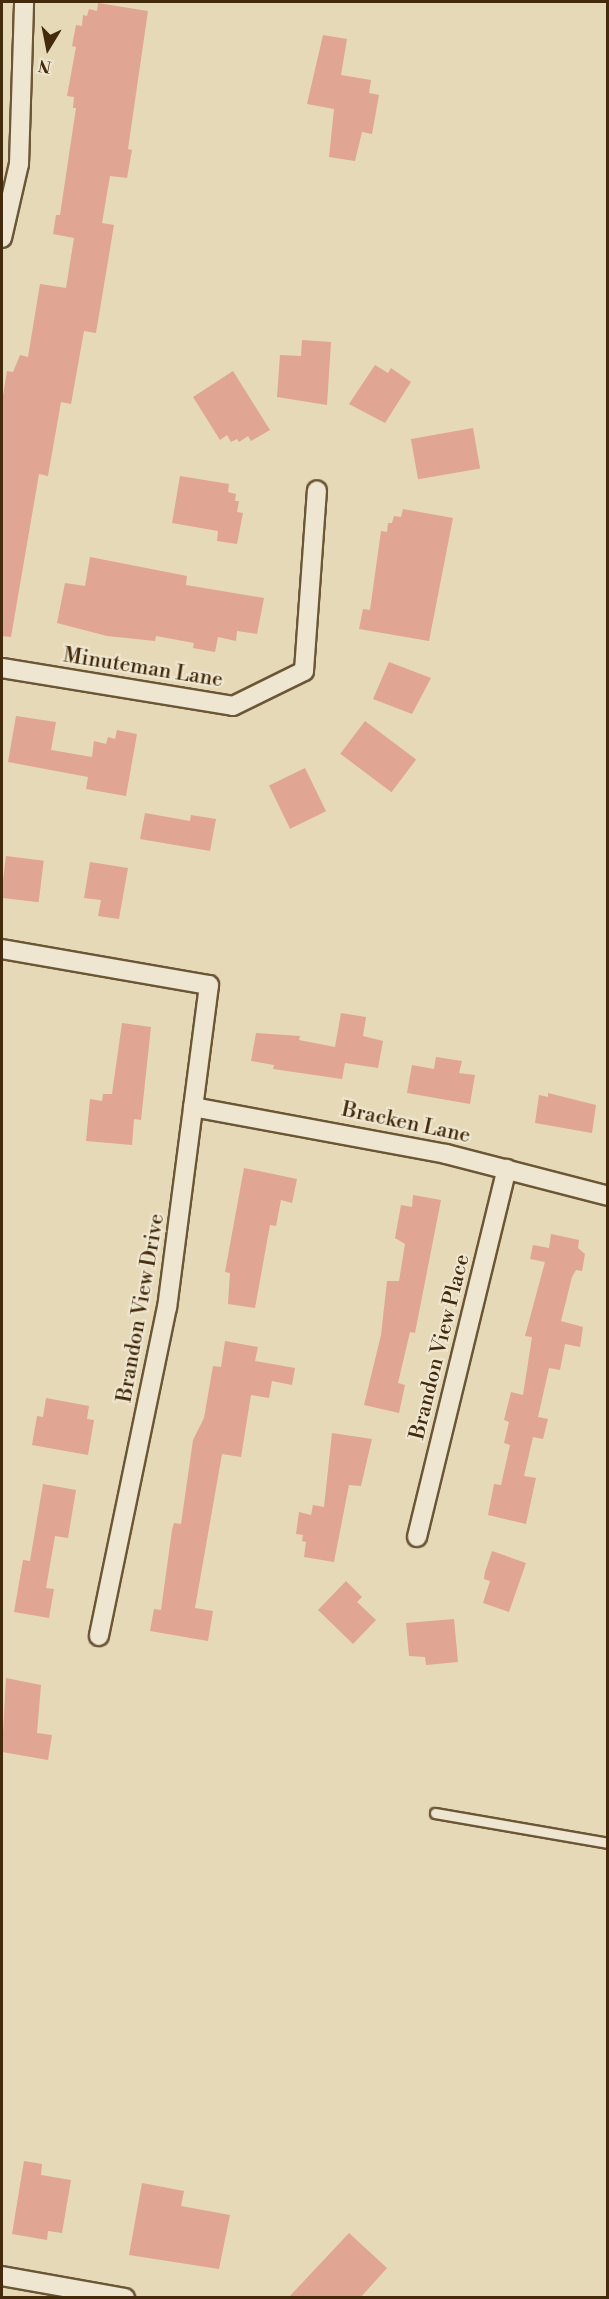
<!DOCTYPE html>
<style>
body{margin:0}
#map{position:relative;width:609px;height:2299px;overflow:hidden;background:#e6d9b8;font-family:"Libre Bodoni",serif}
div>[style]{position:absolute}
.building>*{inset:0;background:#e0a593;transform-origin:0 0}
.roads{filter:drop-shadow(2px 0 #6b5636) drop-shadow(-2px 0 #6b5636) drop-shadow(0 2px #6b5636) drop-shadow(0 -2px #6b5636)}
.lane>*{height:9px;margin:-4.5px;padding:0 4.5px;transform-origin:4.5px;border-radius:4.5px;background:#efe6d1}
.street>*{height:18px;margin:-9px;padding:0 9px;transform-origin:9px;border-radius:9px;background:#efe6d1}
span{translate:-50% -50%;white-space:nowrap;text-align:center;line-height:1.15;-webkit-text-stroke:4.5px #efe6d1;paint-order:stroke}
.street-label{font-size:21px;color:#422a0b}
.frame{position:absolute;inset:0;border:3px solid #422a0b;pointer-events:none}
.north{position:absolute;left:18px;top:18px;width:60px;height:60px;-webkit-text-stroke:4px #efe6d1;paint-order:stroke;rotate:190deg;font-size:16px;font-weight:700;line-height:24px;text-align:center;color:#422a0b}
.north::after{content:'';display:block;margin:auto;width:21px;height:27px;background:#422a0b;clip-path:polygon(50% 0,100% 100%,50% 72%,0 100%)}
</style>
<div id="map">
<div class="building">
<div style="clip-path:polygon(98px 3px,148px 11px,128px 149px,132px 150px,127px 178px,110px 176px,102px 223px,114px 225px,96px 333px,84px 331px,71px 404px,61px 402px,48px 476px,39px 474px,11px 637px,2px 636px,2px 402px,7px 371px,13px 372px,20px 355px,28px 357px,40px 284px,66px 288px,74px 238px,53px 234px,56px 215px,60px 215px,76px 108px,73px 108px,74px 97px,67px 96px,76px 47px,72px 46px,76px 25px,82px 26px,83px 15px,87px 16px,89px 9px,97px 11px)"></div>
<div style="clip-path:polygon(323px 35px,347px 39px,341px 75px,371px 80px,369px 93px,379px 95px,372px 134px,362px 132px,355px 161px,329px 157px,334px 109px,307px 104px)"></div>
<div style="clip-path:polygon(302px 340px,331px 342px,327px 405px,277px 397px,280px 355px,301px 356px)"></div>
<div style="clip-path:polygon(375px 365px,388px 373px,391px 368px,411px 382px,385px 423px,349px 404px)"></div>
<div style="clip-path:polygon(233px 371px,270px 430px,251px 441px,248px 436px,239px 442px,237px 439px,231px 442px,227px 435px,220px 440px,193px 397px)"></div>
<div style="left:473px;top:428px;width:41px;height:63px;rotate:80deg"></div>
<div style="clip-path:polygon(180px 476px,229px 484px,228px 492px,236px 494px,235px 501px,239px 501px,237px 512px,243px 513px,237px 544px,217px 541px,218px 531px,172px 523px)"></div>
<div style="clip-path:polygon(403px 509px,453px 518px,429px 641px,359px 629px,363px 609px,370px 610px,381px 531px,387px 532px,388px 523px,392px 523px,394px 516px,401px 517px)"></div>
<div style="clip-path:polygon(90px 557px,187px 576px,186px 585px,264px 598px,257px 634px,237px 631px,236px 641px,218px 637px,215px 652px,193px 648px,194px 643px,156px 636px,155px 641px,107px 636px,57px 623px,65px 583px,85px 586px)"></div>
<div style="clip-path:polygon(389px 662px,431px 678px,412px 714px,373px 699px)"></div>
<div style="clip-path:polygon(16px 716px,56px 722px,51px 750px,92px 757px,94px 741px,106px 744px,108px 737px,115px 739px,117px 730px,137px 734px,126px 796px,86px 789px,88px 777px,8px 762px)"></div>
<div style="left:365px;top:721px;width:64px;height:41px;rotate:37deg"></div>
<div style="left:305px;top:768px;width:48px;height:40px;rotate:64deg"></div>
<div style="clip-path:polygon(145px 813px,190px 821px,191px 815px,216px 819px,210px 851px,140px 839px)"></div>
<div style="left:6px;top:856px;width:38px;height:42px;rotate:7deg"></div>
<div style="clip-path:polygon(90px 862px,128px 868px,119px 919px,98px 916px,101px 900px,84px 898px)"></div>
<div style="clip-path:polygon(341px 1013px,366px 1017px,363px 1036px,383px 1041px,378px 1068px,345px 1063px,342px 1079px,273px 1069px,274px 1065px,251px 1061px,256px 1033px,300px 1036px,299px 1040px,335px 1047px)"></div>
<div style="clip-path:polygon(122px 1023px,151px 1027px,141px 1120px,134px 1119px,132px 1145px,86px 1141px,90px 1099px,102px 1101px,103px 1094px,112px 1094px)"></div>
<div style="clip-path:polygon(436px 1057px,462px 1061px,459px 1073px,475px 1075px,470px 1104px,407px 1093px,412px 1065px,434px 1069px)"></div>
<div style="clip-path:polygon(548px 1093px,596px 1105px,592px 1133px,535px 1123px,539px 1095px,548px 1097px)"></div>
<div style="clip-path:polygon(244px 1168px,297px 1179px,292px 1203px,281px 1200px,276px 1226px,270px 1225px,255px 1308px,228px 1304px,230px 1273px,225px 1272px)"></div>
<div style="clip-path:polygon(413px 1195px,441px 1200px,415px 1333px,410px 1332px,398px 1383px,405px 1385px,399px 1413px,364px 1405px,381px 1335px,387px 1281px,399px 1281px,405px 1244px,395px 1238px,401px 1205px,412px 1207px)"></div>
<div style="clip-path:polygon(551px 1234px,579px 1240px,578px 1248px,585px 1254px,582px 1271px,576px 1270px,572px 1277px,561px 1321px,583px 1327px,580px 1347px,565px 1344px,560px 1370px,549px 1368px,538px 1417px,548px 1419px,543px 1439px,533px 1437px,524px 1476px,536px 1478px,526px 1524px,488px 1515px,494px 1484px,501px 1485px,510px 1445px,504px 1443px,509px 1422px,504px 1420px,511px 1392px,523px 1395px,532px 1337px,525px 1336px,545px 1262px,530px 1259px,533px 1245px,549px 1248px)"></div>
<div style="clip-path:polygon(225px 1341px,258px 1347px,255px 1361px,295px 1368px,292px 1385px,272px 1381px,269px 1398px,251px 1395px,241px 1457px,222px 1454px,195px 1608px,213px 1611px,208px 1641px,150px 1631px,154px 1609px,161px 1610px,172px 1530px,174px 1523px,181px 1524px,193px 1440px,204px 1418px,213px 1366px,221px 1367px)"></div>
<div style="clip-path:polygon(46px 1398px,89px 1406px,87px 1419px,94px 1420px,88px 1455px,32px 1445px,37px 1416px,43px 1417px)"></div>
<div style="clip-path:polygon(332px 1433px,372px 1439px,361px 1486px,349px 1485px,334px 1562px,304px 1557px,306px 1542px,302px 1541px,303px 1535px,296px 1534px,299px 1512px,311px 1515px,313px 1505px,324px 1507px)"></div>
<div style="clip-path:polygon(43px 1484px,76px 1490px,68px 1538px,55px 1536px,46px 1588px,54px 1589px,49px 1618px,14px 1612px,23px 1560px,30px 1561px)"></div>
<div style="clip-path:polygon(492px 1551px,526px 1563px,509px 1612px,483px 1603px,490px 1581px,484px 1579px,485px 1572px)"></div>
<div style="clip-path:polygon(346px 1581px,362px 1597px,357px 1602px,376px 1620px,353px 1644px,318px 1610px)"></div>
<div style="clip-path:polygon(454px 1619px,458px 1662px,426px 1665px,425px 1657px,409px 1656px,406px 1623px)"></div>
<div style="clip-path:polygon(6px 1678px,41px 1685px,37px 1733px,52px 1735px,48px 1760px,2px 1752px)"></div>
<div style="clip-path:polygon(24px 2161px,42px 2164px,41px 2175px,71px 2180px,62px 2233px,48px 2231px,47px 2240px,12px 2234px)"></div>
<div style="clip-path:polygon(142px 2183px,184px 2191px,181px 2206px,230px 2215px,219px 2269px,129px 2255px)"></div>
<div style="clip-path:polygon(349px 2233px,387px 2268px,360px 2298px,288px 2298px)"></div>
</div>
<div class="roads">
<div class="lane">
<div style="left:435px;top:1813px;width:176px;rotate:9.8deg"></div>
</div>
<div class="street">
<div style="left:2px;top:238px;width:76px;rotate:-77.1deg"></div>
<div style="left:19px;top:164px;width:162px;rotate:-88.2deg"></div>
<div style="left:2px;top:668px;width:234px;rotate:9.3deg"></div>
<div style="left:233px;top:706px;width:79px;rotate:-26.2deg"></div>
<div style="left:304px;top:671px;width:181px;rotate:-85.9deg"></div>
<div style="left:2px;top:949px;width:210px;rotate:9.9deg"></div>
<div style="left:209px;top:985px;width:325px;rotate:97.4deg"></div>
<div style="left:167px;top:1307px;width:336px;rotate:101.7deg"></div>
<div style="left:193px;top:1107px;width:257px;rotate:10.5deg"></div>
<div style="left:446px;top:1154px;width:167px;rotate:14.5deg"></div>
<div style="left:417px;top:1537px;width:379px;rotate:-76.3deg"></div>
<div style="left:2px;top:2276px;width:125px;rotate:10.1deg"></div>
</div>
</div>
<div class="street-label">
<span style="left:143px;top:668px;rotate:9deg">Minuteman Lane</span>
<span style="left:406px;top:1123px;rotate:12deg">Bracken Lane</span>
<span style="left:141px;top:1308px;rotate:-80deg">Brandon View Drive</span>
<span style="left:440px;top:1347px;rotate:-76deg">Brandon View Place</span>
</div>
<div class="frame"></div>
<div class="north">N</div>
</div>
